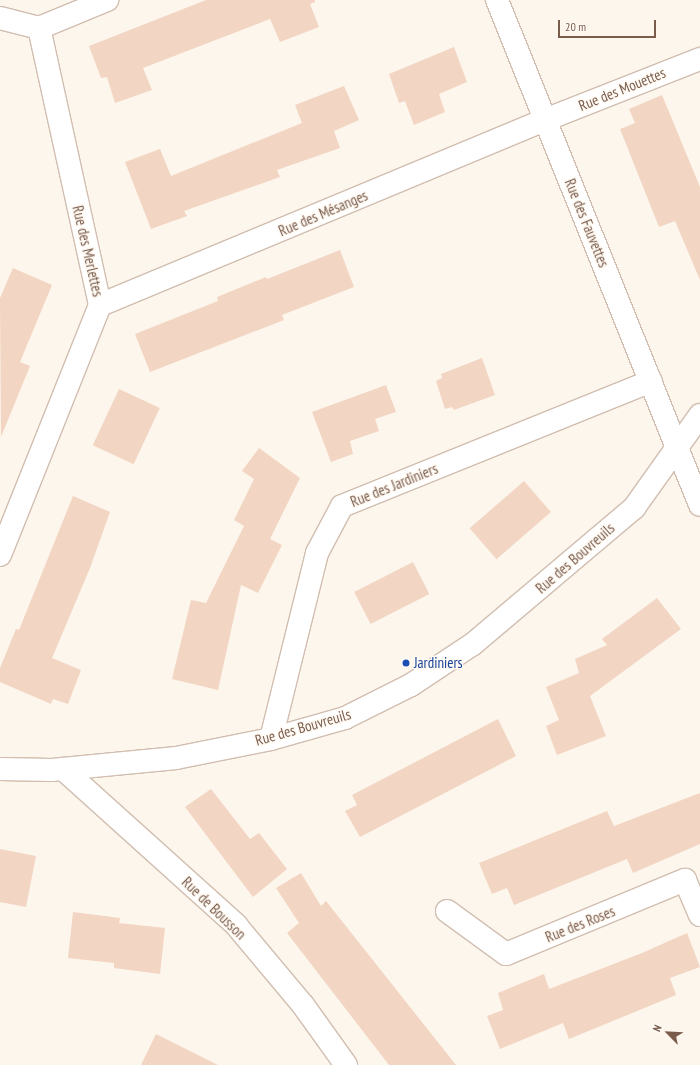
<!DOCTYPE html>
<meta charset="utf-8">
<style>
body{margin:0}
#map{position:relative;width:700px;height:1065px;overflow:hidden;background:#fdf6ec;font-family:"PT Sans Narrow",sans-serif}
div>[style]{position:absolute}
.building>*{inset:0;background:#f3d5c3;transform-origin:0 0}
.roads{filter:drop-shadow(1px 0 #d1beb0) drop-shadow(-1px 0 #d1beb0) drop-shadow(0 1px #d1beb0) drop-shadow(0 -1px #d1beb0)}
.minor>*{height:22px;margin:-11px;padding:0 11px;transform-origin:11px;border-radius:11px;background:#fff}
.dots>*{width:11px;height:11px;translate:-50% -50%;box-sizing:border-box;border:2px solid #fffaf3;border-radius:50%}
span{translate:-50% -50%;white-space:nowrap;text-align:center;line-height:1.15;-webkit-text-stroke:3px #fffaf3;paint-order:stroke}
.street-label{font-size:15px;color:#7a5c4d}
.transit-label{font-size:15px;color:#164399}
.left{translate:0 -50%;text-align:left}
.north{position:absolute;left:648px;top:1013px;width:40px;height:40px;-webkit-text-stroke:3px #fffaf3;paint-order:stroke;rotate:294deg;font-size:11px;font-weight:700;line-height:16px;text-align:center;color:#7a5c4d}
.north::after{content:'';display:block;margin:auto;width:14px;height:18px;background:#7a5c4d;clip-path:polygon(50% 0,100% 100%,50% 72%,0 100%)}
.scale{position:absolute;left:558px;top:20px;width:98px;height:18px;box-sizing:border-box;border:2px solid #7a5c4d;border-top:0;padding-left:5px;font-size:12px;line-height:14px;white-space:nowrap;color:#7a5c4d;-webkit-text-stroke:3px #fffaf3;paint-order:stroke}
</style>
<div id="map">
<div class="building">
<div style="clip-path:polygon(206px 0,315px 0,315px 2px,310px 4px,319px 27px,280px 42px,270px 19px,143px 68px,152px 90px,115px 103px,107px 77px,101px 78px,89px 46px)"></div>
<div style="clip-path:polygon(454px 47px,467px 82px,439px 94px,445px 112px,414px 125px,405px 101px,399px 103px,389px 74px)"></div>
<div style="clip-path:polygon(344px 86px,359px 120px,334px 131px,340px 148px,277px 170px,280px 177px,184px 211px,187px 216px,151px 229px,125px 162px,160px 149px,171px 176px,302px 123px,295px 105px)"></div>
<div style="clip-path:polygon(662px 95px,700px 187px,700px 280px,675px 221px,659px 227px,620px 129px,635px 123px,629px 109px)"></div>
<div style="clip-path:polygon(340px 250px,354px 287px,282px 315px,284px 320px,150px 372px,135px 334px,218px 301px,217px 297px,266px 277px,267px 279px)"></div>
<div style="clip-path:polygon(13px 268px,52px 285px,20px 362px,30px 366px,1px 437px,0 298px)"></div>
<div style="clip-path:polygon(482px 358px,495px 395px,454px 410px,452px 407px,445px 409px,436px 381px,442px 378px,441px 374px)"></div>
<div style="clip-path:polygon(386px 385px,396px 412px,375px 419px,379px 431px,350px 441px,353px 454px,331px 462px,312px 412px)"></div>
<div style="left:119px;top:389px;width:45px;height:62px;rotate:25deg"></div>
<div style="clip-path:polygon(259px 448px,300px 478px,270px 539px,282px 545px,258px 593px,241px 585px,218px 690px,172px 679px,191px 600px,206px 603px,244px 526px,234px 520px,254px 479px,242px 471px)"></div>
<div style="left:524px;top:481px;width:41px;height:72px;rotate:49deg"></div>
<div style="clip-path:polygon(73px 496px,110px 512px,90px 568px,52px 658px,81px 670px,68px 704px,53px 699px,51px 704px,0 682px,0 668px,16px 629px,19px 630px)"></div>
<div style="left:413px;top:562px;width:36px;height:66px;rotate:63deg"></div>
<div style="clip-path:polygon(657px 598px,681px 629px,590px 696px,606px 736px,557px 755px,546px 726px,559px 720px,546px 687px,579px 673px,575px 659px,607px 645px,602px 639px)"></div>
<div style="clip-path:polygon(498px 719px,516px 756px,360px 837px,345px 811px,357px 805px,352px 795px)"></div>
<div style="clip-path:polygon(211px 789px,250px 839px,259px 833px,287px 869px,253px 897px,185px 807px)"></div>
<div style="clip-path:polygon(700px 793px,700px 844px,633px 873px,627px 859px,514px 905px,507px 888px,492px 894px,479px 863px,607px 811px,614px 826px)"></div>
<div style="clip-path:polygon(0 849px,36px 856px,26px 907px,0 902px)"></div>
<div style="clip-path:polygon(301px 873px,321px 906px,326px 901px,456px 1065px,389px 1065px,287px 933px,299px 923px,276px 888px)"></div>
<div style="clip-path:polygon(73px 912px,120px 918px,119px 923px,165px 928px,160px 974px,114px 968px,114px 963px,68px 958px)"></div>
<div style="clip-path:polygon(687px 933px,700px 967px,670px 978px,676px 995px,569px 1039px,563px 1023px,500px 1049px,487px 1016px,503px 1010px,498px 993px,544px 974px,549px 989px,642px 953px)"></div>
<div style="clip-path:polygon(156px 1034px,218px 1065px,141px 1065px)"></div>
</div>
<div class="roads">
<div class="minor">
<div style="left:497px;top:0;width:544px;rotate:68.1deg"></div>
<div style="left:0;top:18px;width:40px;rotate:14.4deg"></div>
<div style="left:39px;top:28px;width:74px;rotate:-22.4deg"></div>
<div style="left:100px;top:305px;width:482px;rotate:-22.6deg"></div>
<div style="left:545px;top:120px;width:167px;rotate:-21.5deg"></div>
<div style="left:0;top:555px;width:269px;rotate:-68.2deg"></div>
<div style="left:100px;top:305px;width:284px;rotate:-102.4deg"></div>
<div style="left:271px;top:739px;width:192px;rotate:-76.1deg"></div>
<div style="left:317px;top:553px;width:53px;rotate:-62deg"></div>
<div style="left:342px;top:506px;width:333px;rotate:-22deg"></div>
<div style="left:0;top:769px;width:52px;rotate:1.1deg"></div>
<div style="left:52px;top:770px;width:125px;rotate:-5.5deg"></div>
<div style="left:176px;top:758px;width:97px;rotate:-11.3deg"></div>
<div style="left:271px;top:739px;width:77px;rotate:-15.8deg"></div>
<div style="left:345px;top:718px;width:74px;rotate:-26.6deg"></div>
<div style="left:411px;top:685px;width:74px;rotate:-33.5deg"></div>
<div style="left:473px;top:644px;width:211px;rotate:-40.2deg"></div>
<div style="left:634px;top:508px;width:114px;rotate:-54.6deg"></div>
<div style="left:63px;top:769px;width:233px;rotate:42deg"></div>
<div style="left:236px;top:925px;width:104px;rotate:50.1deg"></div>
<div style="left:303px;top:1005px;width:74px;rotate:54.4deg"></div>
<div style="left:447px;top:911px;width:73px;rotate:36.1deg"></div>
<div style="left:506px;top:954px;width:194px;rotate:-22.5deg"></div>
<div style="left:685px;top:880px;width:38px;rotate:67deg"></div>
</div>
</div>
<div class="dots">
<div style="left:406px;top:663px;background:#1a4fb4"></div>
</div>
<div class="street-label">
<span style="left:622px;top:89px;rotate:-22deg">Rue des Mouettes</span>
<span style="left:323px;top:213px;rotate:-23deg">Rue des Mésanges</span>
<span style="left:587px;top:223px;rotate:68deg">Rue des Fauvettes</span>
<span style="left:88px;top:251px;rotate:77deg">Rue des Merlettes</span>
<span style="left:394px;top:485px;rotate:-22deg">Rue des Jardiniers</span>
<span style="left:575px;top:558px;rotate:-41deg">Rue des Bouvreuils</span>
<span style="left:303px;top:727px;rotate:-16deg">Rue des Bouvreuils</span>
<span style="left:214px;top:908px;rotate:44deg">Rue de Bousson</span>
<span style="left:580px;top:924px;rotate:-22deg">Rue des Roses</span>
</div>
<div class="transit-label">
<span class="left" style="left:414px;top:663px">Jardiniers</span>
</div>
<div class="north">N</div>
<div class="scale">20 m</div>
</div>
